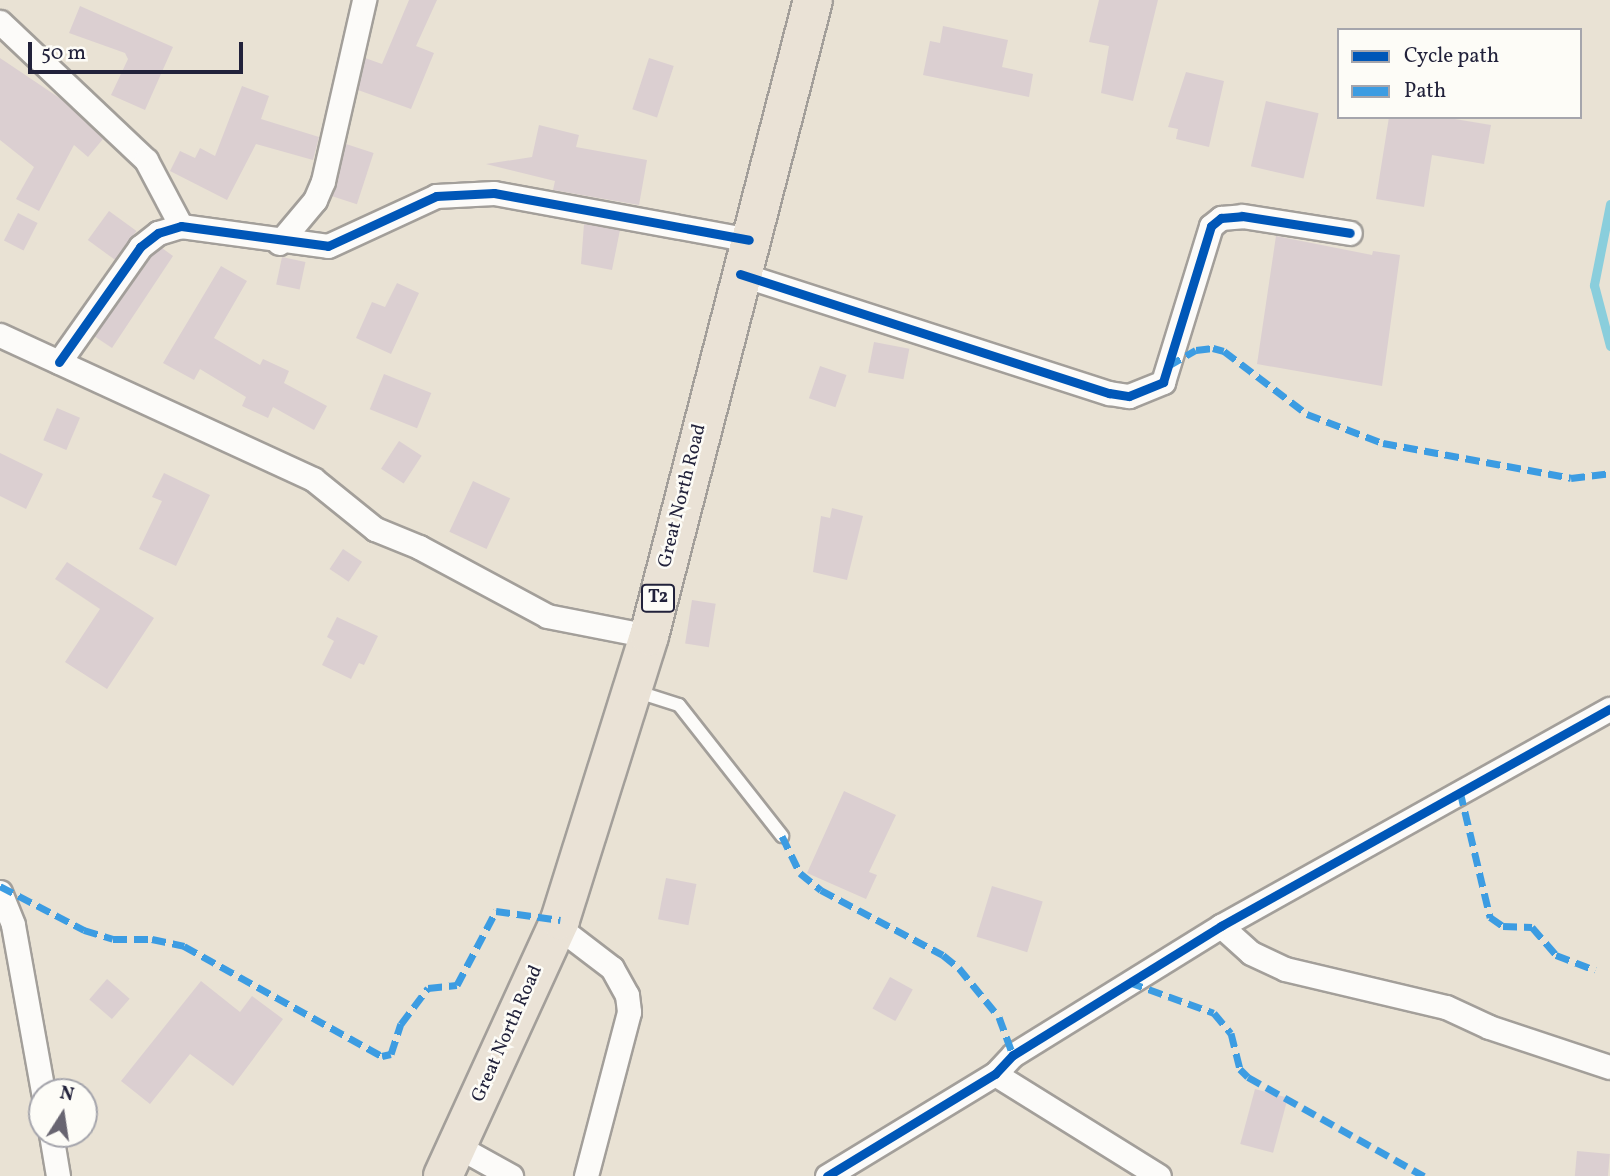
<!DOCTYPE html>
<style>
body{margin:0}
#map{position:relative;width:1610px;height:1176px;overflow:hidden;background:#e9e2d4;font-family:Vollkorn,serif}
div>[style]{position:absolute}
.stream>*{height:9px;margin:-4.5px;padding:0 4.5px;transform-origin:4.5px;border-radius:4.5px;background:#8acedc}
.building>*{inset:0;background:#dbcfd1;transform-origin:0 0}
.roads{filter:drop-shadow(2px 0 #a39f9a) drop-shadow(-2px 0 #a39f9a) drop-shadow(0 2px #a39f9a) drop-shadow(0 -2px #a39f9a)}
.service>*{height:12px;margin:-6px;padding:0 6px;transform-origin:6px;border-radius:6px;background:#fcfbf9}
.minor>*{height:23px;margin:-11.5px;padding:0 11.5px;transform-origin:11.5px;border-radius:11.5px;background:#fcfbf9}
.trunk>*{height:38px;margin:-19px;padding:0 19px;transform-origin:19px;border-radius:19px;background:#eae2d6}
.quiet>*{height:7px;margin-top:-3.5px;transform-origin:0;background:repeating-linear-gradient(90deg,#3c9ce2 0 14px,transparent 0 21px)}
.cycleway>*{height:9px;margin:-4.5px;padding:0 4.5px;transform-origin:4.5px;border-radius:4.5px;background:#0057b8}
span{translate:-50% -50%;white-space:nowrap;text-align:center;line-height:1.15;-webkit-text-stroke:5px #fdfcf7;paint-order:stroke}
.shield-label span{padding:2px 5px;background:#fdfcf7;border:2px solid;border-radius:5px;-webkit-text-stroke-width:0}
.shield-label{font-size:18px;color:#22223b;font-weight:700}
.street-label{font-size:19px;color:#22223b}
.legend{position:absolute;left:1337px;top:28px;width:245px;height:91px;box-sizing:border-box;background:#fdfcf7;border:2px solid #a5a5ac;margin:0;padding:9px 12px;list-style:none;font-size:21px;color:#22223b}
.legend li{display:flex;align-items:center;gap:14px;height:35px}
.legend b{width:35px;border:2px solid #a5a5ac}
.north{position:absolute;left:28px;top:1078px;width:70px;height:70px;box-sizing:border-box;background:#fdfcf7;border:2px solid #a5a5ac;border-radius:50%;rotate:12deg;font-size:19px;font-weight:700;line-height:28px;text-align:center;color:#22223b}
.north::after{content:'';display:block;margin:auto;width:24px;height:32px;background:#686571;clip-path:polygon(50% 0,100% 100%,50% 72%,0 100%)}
.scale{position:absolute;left:28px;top:42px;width:215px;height:32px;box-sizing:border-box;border:4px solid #22223b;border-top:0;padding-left:9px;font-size:21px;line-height:24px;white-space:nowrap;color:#22223b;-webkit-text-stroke:5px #fdfcf7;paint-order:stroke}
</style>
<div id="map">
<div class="stream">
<div style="left:1610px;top:204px;width:83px;rotate:101.2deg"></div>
<div style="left:1594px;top:285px;width:63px;rotate:75.3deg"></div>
</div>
<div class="building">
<div style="clip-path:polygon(409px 0,437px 0,416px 46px,434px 53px,411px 109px,358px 90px,365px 58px,382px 64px)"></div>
<div style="clip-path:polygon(1099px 0,1158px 0,1133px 101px,1101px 93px,1109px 46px,1089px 42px)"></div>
<div style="clip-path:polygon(80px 6px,173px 47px,145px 110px,111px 95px,128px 59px,125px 53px,69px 33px)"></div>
<div style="clip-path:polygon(943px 26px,1008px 40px,1002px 67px,1033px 74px,1029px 97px,923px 75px,930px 41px,940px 43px)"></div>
<div style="clip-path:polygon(0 58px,61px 99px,103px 139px,88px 157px,74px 145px,39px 211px,16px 199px,34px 167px,0 140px)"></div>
<div style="left:649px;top:58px;width:26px;height:54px;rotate:18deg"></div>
<div style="clip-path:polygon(1186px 72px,1224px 81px,1209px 147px,1176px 139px,1178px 129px,1168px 127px)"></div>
<div style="clip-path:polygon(242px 86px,269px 96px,261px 119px,319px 137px,313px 160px,256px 144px,227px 200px,170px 171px,180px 151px,195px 158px,200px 148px,215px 156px)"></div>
<div style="left:1266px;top:101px;width:54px;height:67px;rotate:13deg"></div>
<div style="clip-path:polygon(1389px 117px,1443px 117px,1491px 125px,1484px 164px,1432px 155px,1424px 207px,1376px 199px)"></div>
<div style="clip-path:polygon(539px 125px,579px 135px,576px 147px,647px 160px,639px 205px,553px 190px,555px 181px,486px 164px,532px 157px)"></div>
<div style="left:346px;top:144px;width:29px;height:54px;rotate:18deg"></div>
<div style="left:109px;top:211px;width:34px;height:36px;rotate:36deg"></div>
<div style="left:18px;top:213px;width:22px;height:31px;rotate:27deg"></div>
<div style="clip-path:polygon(584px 224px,620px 230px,612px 270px,581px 264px)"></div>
<div style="clip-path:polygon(1276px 236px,1372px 255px,1373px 251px,1400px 255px,1382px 386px,1257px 364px)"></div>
<div style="clip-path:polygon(162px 248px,173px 256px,112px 348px,94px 336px,150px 257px)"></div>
<div style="left:282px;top:257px;width:24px;height:28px;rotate:12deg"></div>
<div style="clip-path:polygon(221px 266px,247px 281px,214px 338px,260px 365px,263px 359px,289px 371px,284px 383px,327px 406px,314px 430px,273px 407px,268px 418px,242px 406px,246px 397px,200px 369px,194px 380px,163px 363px)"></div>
<div style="clip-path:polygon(397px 283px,419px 293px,391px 354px,356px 338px,372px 302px,385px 307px)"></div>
<div style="left:874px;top:342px;width:36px;height:31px;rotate:11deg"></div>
<div style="left:820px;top:366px;width:28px;height:34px;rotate:19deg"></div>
<div style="left:384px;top:374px;width:51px;height:38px;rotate:22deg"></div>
<div style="left:57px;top:408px;width:25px;height:35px;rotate:23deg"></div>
<div style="left:399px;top:441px;width:27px;height:33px;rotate:33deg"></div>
<div style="clip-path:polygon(0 453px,43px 474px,26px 509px,0 496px)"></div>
<div style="clip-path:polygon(164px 473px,210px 495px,176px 566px,139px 549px,162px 501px,152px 497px)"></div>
<div style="left:473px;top:481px;width:41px;height:56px;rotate:25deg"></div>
<div style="clip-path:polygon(832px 508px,863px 516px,847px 580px,813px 572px,821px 516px,830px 518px)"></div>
<div style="left:343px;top:549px;width:23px;height:24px;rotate:34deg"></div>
<div style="clip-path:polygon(67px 562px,154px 618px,107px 689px,65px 662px,100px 609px,55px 579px)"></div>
<div style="left:692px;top:600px;width:24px;height:44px;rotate:9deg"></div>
<div style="clip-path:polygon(337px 617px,378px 636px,364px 665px,359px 663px,351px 679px,322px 665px,334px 641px,327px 637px)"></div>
<div style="clip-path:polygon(844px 791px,896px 815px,869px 872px,877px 875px,866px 899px,807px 873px)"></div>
<div style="left:666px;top:878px;width:31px;height:42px;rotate:11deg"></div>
<div style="left:992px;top:886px;width:53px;height:53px;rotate:17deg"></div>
<div style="left:890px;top:977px;width:26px;height:36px;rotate:29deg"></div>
<div style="left:107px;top:979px;width:30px;height:27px;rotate:41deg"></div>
<div style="clip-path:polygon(201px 981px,240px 1012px,252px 996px,283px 1019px,233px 1086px,190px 1054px,150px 1104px,121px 1081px)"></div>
<div style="left:1255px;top:1089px;width:34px;height:57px;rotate:15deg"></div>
<div style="left:1577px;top:1151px;width:33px;height:25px;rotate:5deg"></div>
</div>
<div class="roads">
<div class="service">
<div style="left:635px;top:691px;width:46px;rotate:17.7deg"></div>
<div style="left:679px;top:705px;width:167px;rotate:51.8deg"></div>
</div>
<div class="minor">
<div style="left:0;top:22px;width:201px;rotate:43.4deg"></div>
<div style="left:146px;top:160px;width:75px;rotate:62.1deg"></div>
<div style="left:279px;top:243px;width:56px;rotate:-50.1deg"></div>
<div style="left:315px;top:200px;width:21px;rotate:-67deg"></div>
<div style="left:323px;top:181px;width:186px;rotate:-77.2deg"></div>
<div style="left:740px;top:274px;width:388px;rotate:17.9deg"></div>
<div style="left:1109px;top:393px;width:20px;rotate:9deg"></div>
<div style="left:1129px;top:396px;width:37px;rotate:-22deg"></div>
<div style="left:1163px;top:382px;width:163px;rotate:-72.9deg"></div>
<div style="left:1211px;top:226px;width:13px;rotate:-39deg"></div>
<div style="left:1221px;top:218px;width:21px;rotate:-5deg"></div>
<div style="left:1242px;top:216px;width:109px;rotate:8.9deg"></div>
<div style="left:0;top:335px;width:345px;rotate:24.7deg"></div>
<div style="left:313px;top:479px;width:80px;rotate:38.9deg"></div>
<div style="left:375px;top:529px;width:48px;rotate:22.2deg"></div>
<div style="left:419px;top:547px;width:145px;rotate:28.3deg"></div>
<div style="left:547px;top:616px;width:104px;rotate:11.1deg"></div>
<div style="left:59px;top:362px;width:141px;rotate:-54.8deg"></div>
<div style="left:140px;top:247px;width:23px;rotate:-38deg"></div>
<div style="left:158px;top:233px;width:24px;rotate:-17deg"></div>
<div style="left:181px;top:226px;width:148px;rotate:7.7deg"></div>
<div style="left:328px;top:246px;width:119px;rotate:-24.8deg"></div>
<div style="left:436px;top:196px;width:58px;rotate:-3deg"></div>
<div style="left:494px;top:193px;width:259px;rotate:10.4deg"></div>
<div style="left:0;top:892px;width:35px;rotate:68deg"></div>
<div style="left:13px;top:925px;width:170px;rotate:79.8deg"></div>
<div style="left:557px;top:926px;width:69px;rotate:37.4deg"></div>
<div style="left:612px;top:968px;width:31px;rotate:61deg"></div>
<div style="left:627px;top:995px;width:17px;rotate:83deg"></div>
<div style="left:629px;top:1012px;width:170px;rotate:104.7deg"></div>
<div style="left:1221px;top:926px;width:40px;rotate:42deg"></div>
<div style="left:1251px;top:953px;width:38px;rotate:25deg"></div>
<div style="left:1285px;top:969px;width:165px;rotate:13.3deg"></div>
<div style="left:1446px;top:1007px;width:47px;rotate:24.9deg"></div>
<div style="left:1489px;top:1027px;width:126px;rotate:18.4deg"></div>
<div style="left:995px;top:1074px;width:193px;rotate:31.9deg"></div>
<div style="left:51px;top:1134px;width:43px;rotate:80.5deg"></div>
<div style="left:457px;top:1146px;width:62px;rotate:29.1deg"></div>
<div style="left:827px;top:1176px;width:197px;rotate:-31.3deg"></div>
<div style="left:995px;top:1074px;width:26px;rotate:-47deg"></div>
<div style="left:1013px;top:1055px;width:245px;rotate:-31.8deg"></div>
<div style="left:1221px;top:926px;width:445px;rotate:-29.2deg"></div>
</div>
<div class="trunk">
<div style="left:443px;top:1176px;width:281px;rotate:-65.4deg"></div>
<div style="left:560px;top:920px;width:298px;rotate:-72.6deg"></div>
<div style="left:649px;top:636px;width:657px;rotate:-75.54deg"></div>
</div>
</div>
<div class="quiet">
<div style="left:1168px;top:366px;width:32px;rotate:-30deg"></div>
<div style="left:1196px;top:350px;width:17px;rotate:-7deg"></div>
<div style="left:1213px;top:348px;width:11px;rotate:15deg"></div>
<div style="left:1224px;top:351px;width:104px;rotate:37.2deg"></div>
<div style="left:1307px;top:414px;width:81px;rotate:20.9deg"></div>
<div style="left:1383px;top:443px;width:191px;rotate:10.5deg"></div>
<div style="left:1571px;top:478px;width:39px;rotate:-7deg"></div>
<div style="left:1460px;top:791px;width:130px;rotate:76.6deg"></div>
<div style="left:1490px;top:917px;width:16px;rotate:35deg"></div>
<div style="left:1503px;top:926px;width:29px;rotate:2deg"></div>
<div style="left:1532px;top:927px;width:37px;rotate:49deg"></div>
<div style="left:1556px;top:955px;width:42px;rotate:21deg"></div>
<div style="left:782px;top:836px;width:41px;rotate:64.1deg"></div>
<div style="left:800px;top:873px;width:27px;rotate:39deg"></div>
<div style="left:821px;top:890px;width:138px;rotate:28deg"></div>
<div style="left:943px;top:955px;width:21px;rotate:39deg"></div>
<div style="left:959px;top:968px;width:63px;rotate:50.8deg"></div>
<div style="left:999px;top:1017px;width:40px;rotate:69.8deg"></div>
<div style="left:0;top:886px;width:95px;rotate:27.6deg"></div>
<div style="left:84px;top:930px;width:30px;rotate:17deg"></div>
<div style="left:113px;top:939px;width:39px"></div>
<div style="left:152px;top:939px;width:33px;rotate:12deg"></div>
<div style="left:184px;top:946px;width:227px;rotate:29.1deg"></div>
<div style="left:382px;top:1056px;width:9px;rotate:-13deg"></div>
<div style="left:391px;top:1054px;width:32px;rotate:-72deg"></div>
<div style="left:401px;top:1024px;width:45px;rotate:-53.1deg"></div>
<div style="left:428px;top:988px;width:29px;rotate:-6deg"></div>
<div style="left:457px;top:985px;width:84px;rotate:-62.2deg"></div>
<div style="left:496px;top:911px;width:65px;rotate:8deg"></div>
<div style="left:1129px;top:982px;width:90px;rotate:20deg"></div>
<div style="left:1214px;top:1013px;width:26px;rotate:50deg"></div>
<div style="left:1231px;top:1033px;width:37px;rotate:76deg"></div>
<div style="left:1240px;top:1069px;width:11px;rotate:45deg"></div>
<div style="left:1248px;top:1077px;width:202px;rotate:29.4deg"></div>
</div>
<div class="cycleway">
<div style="left:740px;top:274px;width:388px;rotate:17.9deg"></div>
<div style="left:1109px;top:393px;width:20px;rotate:9deg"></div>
<div style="left:1129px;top:396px;width:37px;rotate:-22deg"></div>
<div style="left:1163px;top:382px;width:163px;rotate:-72.9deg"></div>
<div style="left:1211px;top:226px;width:13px;rotate:-39deg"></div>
<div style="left:1221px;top:218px;width:21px;rotate:-5deg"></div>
<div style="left:1242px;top:216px;width:109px;rotate:8.9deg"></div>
<div style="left:59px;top:362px;width:141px;rotate:-54.8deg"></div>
<div style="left:140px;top:247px;width:23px;rotate:-38deg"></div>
<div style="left:158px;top:233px;width:24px;rotate:-17deg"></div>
<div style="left:181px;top:226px;width:148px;rotate:7.7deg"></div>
<div style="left:328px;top:246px;width:119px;rotate:-24.8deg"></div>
<div style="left:436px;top:196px;width:58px;rotate:-3deg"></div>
<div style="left:494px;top:193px;width:259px;rotate:10.4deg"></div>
<div style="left:827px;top:1176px;width:197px;rotate:-31.3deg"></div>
<div style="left:995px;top:1074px;width:26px;rotate:-47deg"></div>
<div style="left:1013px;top:1055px;width:245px;rotate:-31.8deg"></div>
<div style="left:1221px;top:926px;width:445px;rotate:-29.2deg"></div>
</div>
<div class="shield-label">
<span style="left:658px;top:598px">T2</span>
</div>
<div class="street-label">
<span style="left:683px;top:496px;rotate:-76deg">Great North Road</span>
<span style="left:508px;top:1034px;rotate:-66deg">Great North Road</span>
</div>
<ul class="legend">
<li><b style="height:9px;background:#0057b8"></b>Cycle path</li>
<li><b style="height:9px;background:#3c9ce2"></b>Path</li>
</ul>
<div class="north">N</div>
<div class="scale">50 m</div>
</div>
